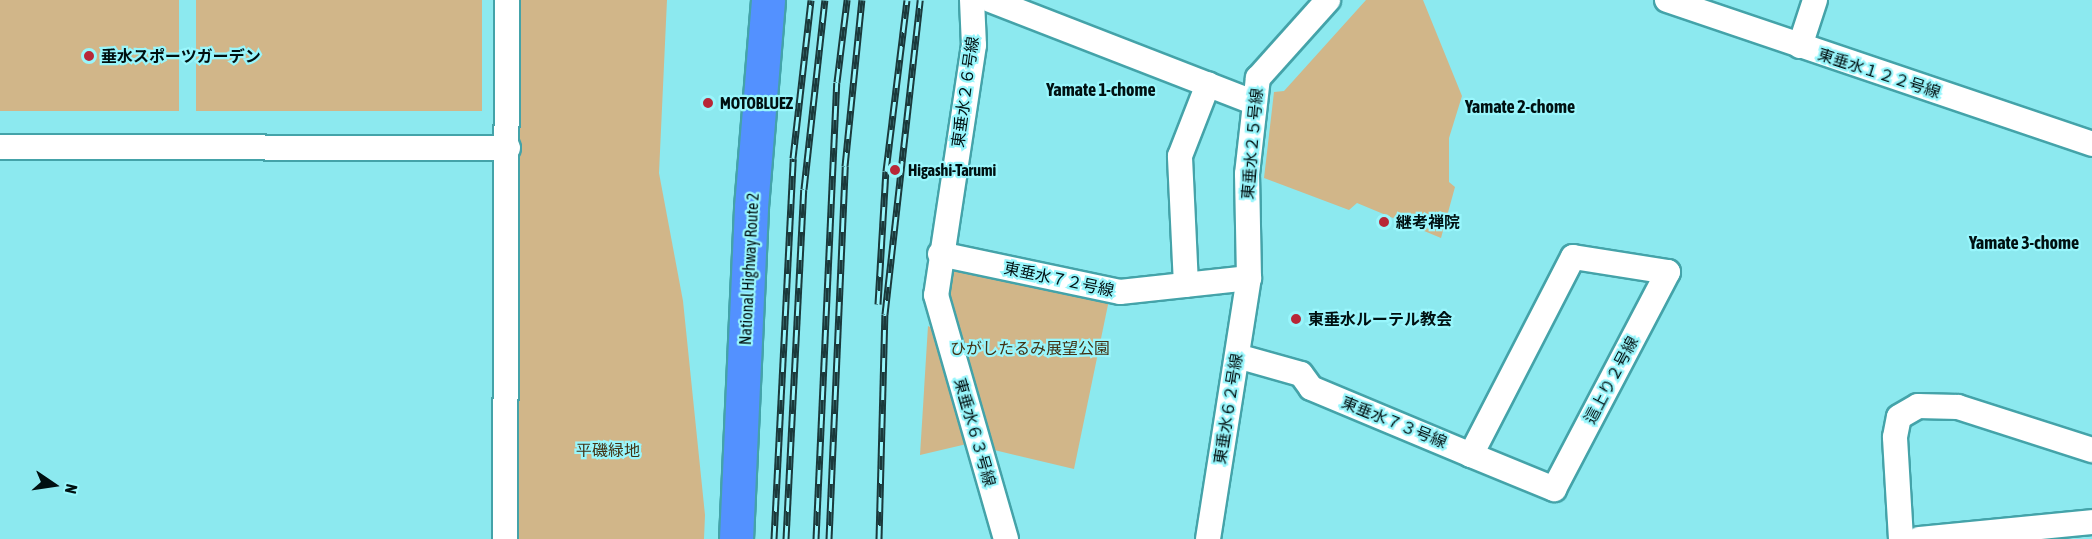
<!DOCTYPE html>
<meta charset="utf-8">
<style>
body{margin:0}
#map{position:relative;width:2092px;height:539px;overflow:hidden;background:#8ce9ef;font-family:"Asap Condensed","Noto Sans JP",sans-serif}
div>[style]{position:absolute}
.green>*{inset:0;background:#d1b689;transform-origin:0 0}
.roads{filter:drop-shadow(2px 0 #44a3a9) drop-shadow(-2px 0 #44a3a9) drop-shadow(0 2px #44a3a9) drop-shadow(0 -2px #44a3a9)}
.minor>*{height:24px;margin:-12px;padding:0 12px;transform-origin:12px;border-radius:12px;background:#fff}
.highway>*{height:33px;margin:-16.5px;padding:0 16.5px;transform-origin:16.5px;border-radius:16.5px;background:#5391ff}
.rail>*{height:7px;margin-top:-3.5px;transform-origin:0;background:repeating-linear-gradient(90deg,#99f6fc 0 14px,#1a393b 0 28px);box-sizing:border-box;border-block:2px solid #1a393b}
.dots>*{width:16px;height:16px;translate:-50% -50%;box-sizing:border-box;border:3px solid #99f6fc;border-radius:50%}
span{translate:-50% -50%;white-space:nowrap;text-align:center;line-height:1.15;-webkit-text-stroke:4.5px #99f6fc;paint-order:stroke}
.poi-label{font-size:16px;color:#001011;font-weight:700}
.left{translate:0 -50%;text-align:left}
.street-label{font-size:16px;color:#001011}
.park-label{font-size:16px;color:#423214}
.neighbourhood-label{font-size:18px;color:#001011;font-weight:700}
.north{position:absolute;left:24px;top:455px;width:60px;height:60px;-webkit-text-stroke:4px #99f6fc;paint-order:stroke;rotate:103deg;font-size:16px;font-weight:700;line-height:24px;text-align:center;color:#001011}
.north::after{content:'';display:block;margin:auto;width:21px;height:27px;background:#001011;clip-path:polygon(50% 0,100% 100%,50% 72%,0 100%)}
</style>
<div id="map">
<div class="green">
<div style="left:0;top:0;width:179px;height:111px"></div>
<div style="left:196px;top:0;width:286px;height:111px"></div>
<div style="clip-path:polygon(520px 0,667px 0,659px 173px,683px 301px,705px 515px,704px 539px,518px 539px)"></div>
<div style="clip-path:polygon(1366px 0,1423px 0,1462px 96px,1449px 138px,1449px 182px,1455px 187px,1441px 238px,1357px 203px,1349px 210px,1264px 178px,1274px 92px,1284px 91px)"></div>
<div style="clip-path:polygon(946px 262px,1110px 295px,1074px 469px,986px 448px,942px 279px)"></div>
<div style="clip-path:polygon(928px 326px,940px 332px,971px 443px,920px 455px)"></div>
</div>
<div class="roads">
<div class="minor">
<div style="left:972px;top:0;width:45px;rotate:87.5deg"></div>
<div style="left:974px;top:45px;width:253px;rotate:98.6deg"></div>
<div style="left:936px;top:295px;width:254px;rotate:74deg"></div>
<div style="left:990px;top:0;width:282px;rotate:21.2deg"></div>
<div style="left:1667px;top:0;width:449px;rotate:18.7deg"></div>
<div style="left:1800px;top:46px;width:48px;rotate:-71.9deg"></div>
<div style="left:0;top:147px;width:508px;rotate:0.11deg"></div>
<div style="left:940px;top:254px;width:184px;rotate:11.9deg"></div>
<div style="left:1120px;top:292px;width:130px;rotate:-6.2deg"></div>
<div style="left:1186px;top:285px;width:129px;rotate:-92.7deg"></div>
<div style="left:1180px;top:156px;width:77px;rotate:-68.7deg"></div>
<div style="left:1237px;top:356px;width:66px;rotate:15.7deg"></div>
<div style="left:1301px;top:374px;width:17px;rotate:54deg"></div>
<div style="left:1311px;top:388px;width:173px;rotate:22.7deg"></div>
<div style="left:1471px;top:455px;width:90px;rotate:22.3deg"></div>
<div style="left:1554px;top:489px;width:245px;rotate:-62.3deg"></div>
<div style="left:1668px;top:272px;width:96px;rotate:-171deg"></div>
<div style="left:1573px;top:257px;width:223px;rotate:117.3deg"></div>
<div style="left:505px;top:539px;width:539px;rotate:-89.79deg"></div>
<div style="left:1208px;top:539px;width:264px;rotate:-81.1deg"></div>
<div style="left:1249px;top:278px;width:104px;rotate:-91.1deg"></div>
<div style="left:1247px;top:174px;width:97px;rotate:-83.5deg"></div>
<div style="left:1258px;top:78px;width:105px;rotate:-48.1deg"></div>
<div style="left:1901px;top:539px;width:102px;rotate:-93.4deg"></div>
<div style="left:1895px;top:437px;width:20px;rotate:-79deg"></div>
<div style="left:1899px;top:417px;width:22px;rotate:-30deg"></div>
<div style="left:1918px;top:406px;width:40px;rotate:1.4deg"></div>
<div style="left:1958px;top:407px;width:141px;rotate:17.8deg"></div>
<div style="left:1919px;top:539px;width:174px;rotate:-5.6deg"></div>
</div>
<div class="highway">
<div style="left:736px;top:539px;width:332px;rotate:-87.4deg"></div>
<div style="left:751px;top:207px;width:208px;rotate:-85.3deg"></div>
</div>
</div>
<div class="rail">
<div style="left:878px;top:304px;width:133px;rotate:-86.6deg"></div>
<div style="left:886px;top:171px;width:172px;rotate:-83deg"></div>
<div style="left:774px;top:539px;width:381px;rotate:-87.1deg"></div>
<div style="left:793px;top:158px;width:159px;rotate:-83.5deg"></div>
<div style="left:786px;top:539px;width:350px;rotate:-87.1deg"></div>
<div style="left:804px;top:189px;width:190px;rotate:-83.7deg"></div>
<div style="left:816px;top:539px;width:457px;rotate:-87.4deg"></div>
<div style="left:837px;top:82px;width:83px;rotate:-83deg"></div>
<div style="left:829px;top:539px;width:373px;rotate:-87.5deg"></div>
<div style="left:845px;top:166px;width:167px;rotate:-84.2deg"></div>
<div style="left:879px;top:539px;width:225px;rotate:-88.5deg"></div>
<div style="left:885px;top:314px;width:316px;rotate:-83.6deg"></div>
</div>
<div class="dots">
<div style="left:89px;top:56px;background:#b82737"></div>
<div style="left:708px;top:103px;background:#b82737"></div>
<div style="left:895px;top:170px;background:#b82737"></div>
<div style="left:1384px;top:222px;background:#b82737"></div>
<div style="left:1296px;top:319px;background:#b82737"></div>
</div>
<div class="poi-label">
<span class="left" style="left:101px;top:56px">垂水スポーツガーデン</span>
<span class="left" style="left:720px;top:103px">MOTOBLUEZ</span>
<span class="left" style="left:908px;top:170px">Higashi-Tarumi</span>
<span class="left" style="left:1396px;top:222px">継考禅院</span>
<span class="left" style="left:1308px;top:319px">東垂水ルーテル教会</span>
</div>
<div class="street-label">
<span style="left:1879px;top:73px;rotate:18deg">東垂水１２２号線</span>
<span style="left:965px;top:92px;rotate:-82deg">東垂水２６号線</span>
<span style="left:1252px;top:144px;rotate:-85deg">東垂水２５号線</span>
<span style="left:749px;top:269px;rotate:-87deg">National Highway Route 2</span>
<span style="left:1059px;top:279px;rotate:12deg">東垂水７２号線</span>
<span style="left:1611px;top:380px;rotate:-62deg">這上り２号線</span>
<span style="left:1228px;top:409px;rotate:-81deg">東垂水６２号線</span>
<span style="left:1394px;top:422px;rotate:22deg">東垂水７３号線</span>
<span style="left:975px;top:432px;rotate:74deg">東垂水６３号線</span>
</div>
<div class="park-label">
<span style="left:1030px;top:348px">ひがしたるみ展望公園</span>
<span style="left:608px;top:450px">平磯緑地</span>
</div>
<div class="neighbourhood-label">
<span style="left:1101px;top:90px">Yamate 1-chome</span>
<span style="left:1520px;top:107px">Yamate 2-chome</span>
<span style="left:2024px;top:243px">Yamate 3-chome</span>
</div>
<div class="north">N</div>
</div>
